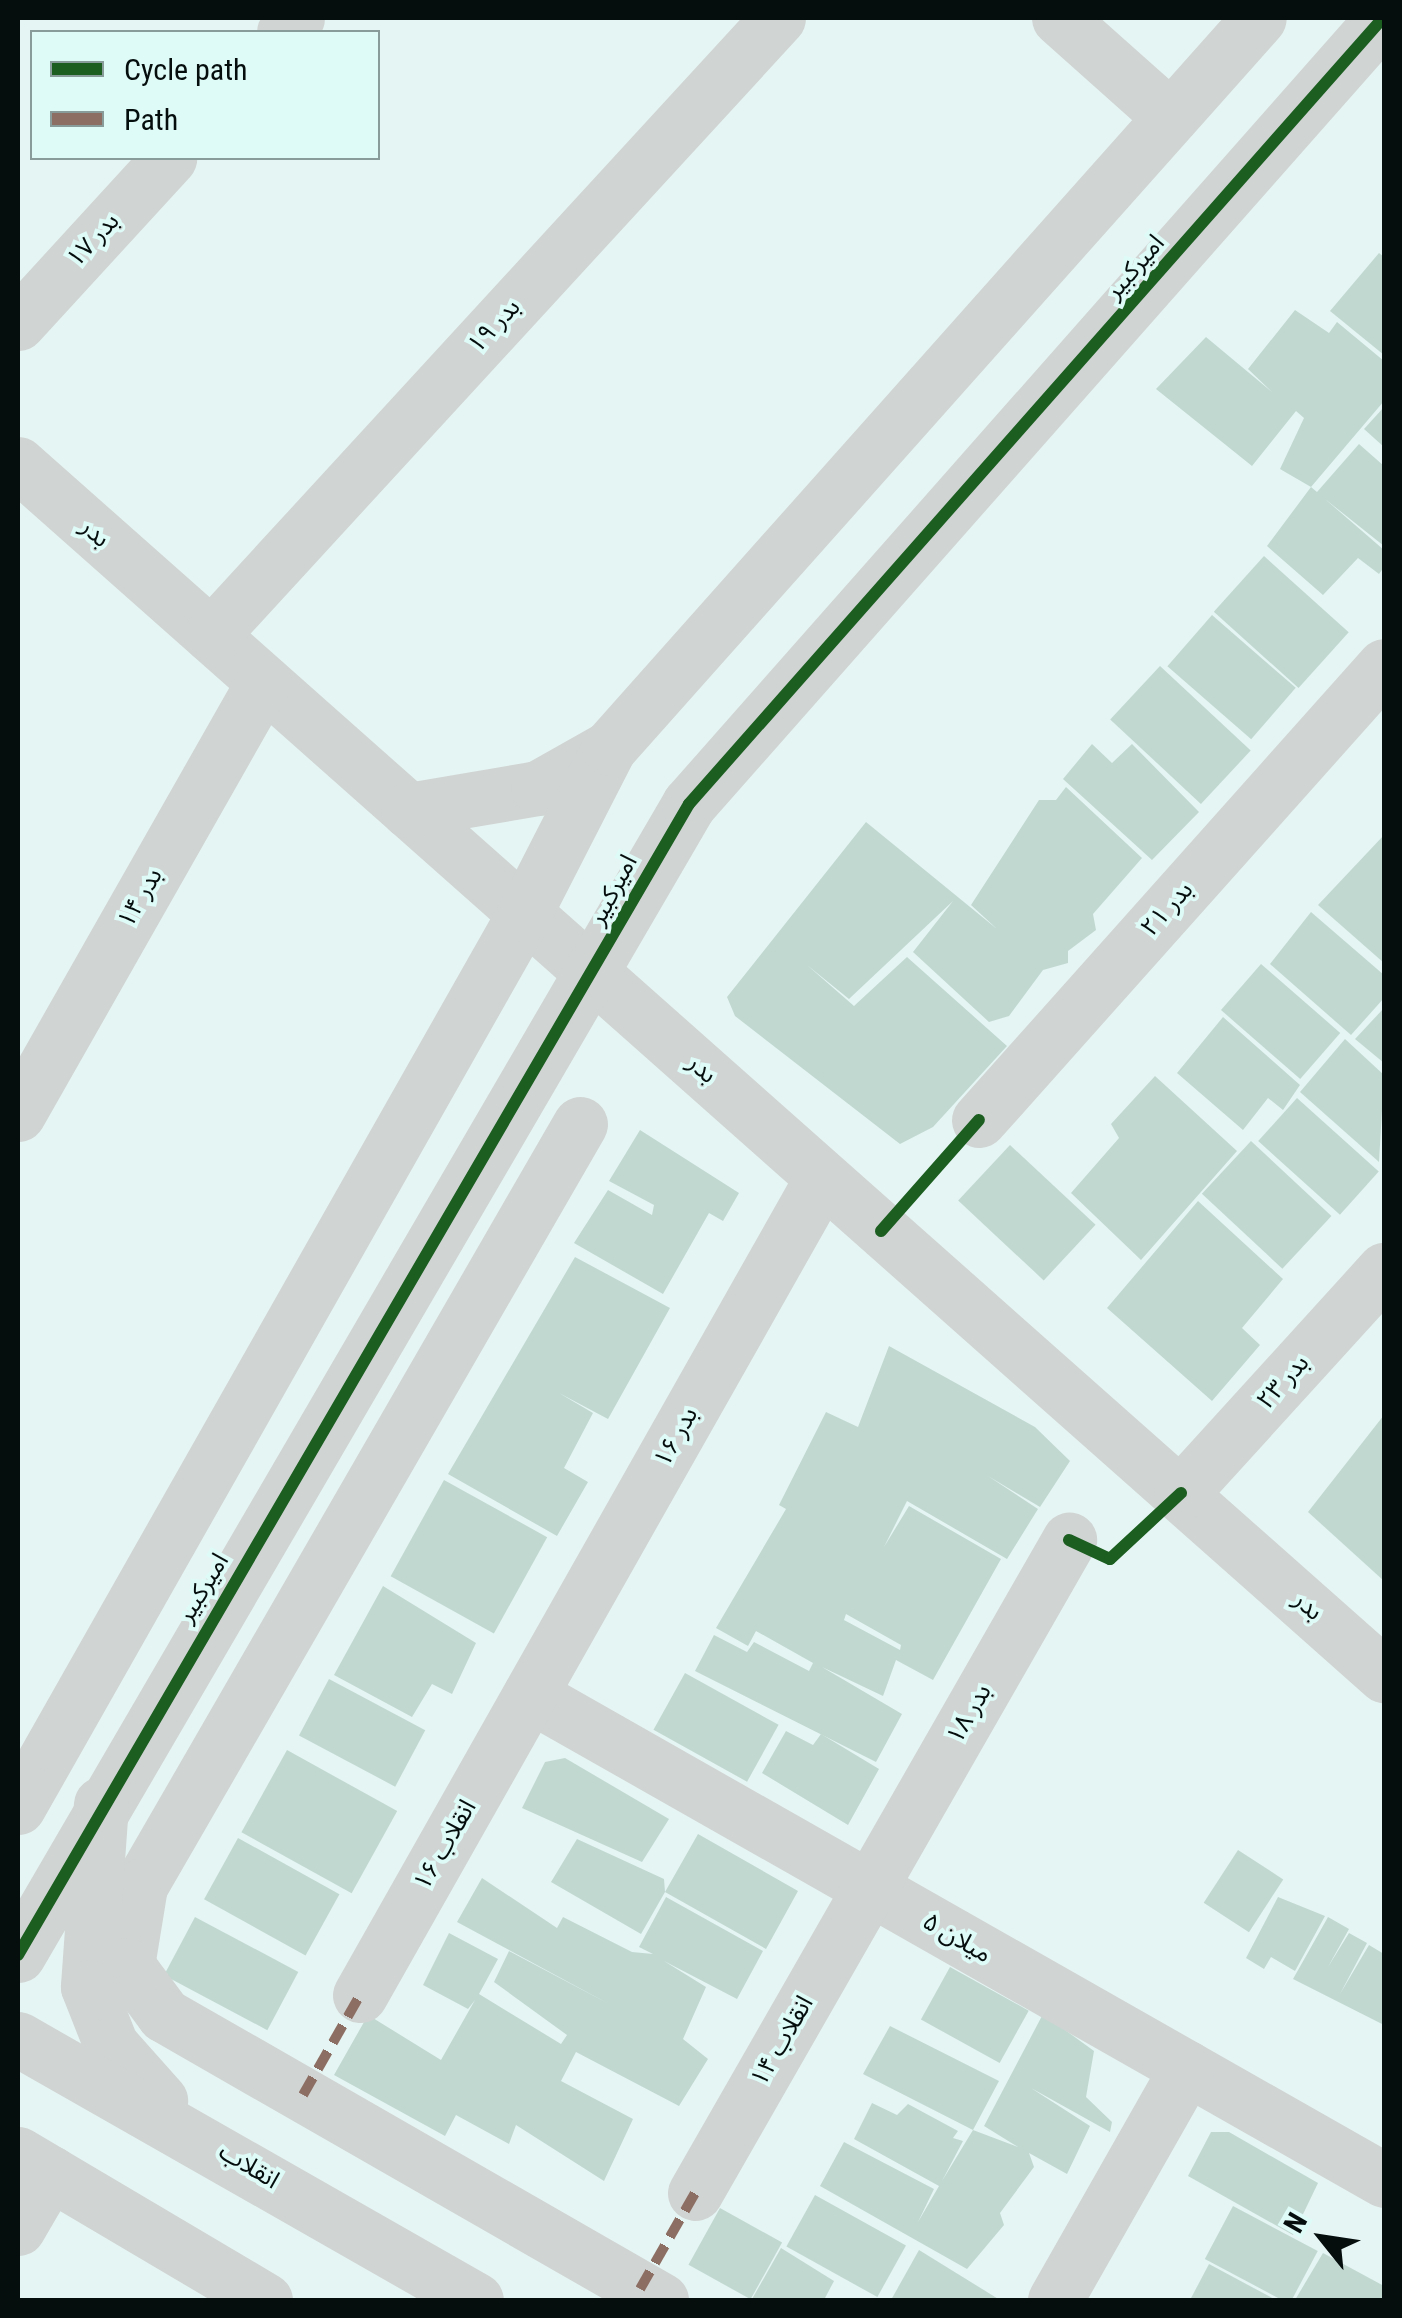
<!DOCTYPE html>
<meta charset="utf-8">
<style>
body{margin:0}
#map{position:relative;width:1402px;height:2318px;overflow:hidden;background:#e5f5f3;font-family:"Roboto Condensed","Noto Sans Arabic",sans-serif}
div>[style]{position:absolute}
.building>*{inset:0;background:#c1d8d1;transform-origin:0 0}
.minor>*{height:55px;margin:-27.5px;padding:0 27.5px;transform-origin:27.5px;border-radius:27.5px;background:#d0d4d3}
.major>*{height:55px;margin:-27.5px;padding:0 27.5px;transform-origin:27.5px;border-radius:27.5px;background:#d0d4d3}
.quiet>*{height:10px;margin-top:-5px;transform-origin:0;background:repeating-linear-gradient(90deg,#8d6e63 0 20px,transparent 0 30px)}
.cycleway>*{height:12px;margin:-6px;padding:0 6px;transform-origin:6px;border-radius:6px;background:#1b5e20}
span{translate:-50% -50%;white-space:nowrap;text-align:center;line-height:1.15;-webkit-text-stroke:8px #dffbf8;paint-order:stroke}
.street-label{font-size:25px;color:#050d0d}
.frame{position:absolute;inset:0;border:20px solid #050d0d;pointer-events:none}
.legend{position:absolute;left:30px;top:30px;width:350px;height:130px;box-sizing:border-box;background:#dffbf8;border:2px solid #889c9a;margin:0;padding:12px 18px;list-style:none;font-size:30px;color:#050d0d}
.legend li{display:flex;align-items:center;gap:20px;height:50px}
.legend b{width:50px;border:2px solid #889c9a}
.north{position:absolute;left:1272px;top:2188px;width:100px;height:100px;-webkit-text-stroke:8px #dffbf8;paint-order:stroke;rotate:300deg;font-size:28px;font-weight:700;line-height:40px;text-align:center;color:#050d0d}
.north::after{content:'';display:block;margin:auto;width:35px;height:45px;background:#050d0d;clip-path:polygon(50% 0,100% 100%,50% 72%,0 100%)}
</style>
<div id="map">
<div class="building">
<div style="clip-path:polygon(1379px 253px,1384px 257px,1384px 355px,1330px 311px)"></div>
<div style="clip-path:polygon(1295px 310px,1329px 333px,1337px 322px,1384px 361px,1384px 401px,1311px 487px,1317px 492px,1359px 444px,1384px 466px,1384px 546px,1325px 499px,1384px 550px,1384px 567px,1379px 574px,1358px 558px,1323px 595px,1267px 546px,1311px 487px,1280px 469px,1304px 418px,1296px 411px,1252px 466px,1156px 389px,1206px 337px,1272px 392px,1248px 369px)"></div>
<div style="clip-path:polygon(1384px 407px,1384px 447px,1364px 429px)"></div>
<div style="left:1264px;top:556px;width:114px;height:75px;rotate:42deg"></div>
<div style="left:1212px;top:615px;width:111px;height:68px;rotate:41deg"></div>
<div style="left:1160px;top:666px;width:124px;height:73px;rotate:43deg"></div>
<div style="clip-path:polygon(1092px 744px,1112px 763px,1132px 744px,1199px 812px,1152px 860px,1063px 779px)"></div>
<div style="clip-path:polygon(1066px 787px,1142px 858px,1093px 914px,1096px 930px,1068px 951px,1068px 963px,1043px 970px,1009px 1016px,989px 1022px,913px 952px,953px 901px,849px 999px,807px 965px,854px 1006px,907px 957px,1007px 1046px,933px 1127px,900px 1144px,735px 1016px,727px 997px,866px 822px,997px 929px,971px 905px,1039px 800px,1056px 800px)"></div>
<div style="clip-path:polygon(1384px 835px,1384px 963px,1318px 905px)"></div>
<div style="clip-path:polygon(1311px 912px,1384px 975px,1384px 998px,1351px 1035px,1270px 964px)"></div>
<div style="left:1261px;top:964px;width:105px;height:61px;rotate:41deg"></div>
<div style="clip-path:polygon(1384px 1008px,1384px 1063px,1355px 1039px)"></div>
<div style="clip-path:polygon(1223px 1017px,1300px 1085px,1283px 1110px,1268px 1098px,1243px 1130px,1177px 1073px)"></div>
<div style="clip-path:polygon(1345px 1039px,1384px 1075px,1379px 1162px,1300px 1092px)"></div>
<div style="clip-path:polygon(1155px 1076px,1237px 1151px,1141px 1260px,1071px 1193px,1119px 1138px,1111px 1124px)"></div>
<div style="left:1297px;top:1098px;width:110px;height:58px;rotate:42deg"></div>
<div style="clip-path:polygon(640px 1130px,739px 1193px,723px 1221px,709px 1213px,663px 1294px,574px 1243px,608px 1190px,652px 1215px,654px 1205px,609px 1181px)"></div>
<div style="left:1251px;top:1141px;width:110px;height:72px;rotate:43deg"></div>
<div style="left:1010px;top:1145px;width:117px;height:76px;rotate:43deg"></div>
<div style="clip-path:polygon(1198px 1201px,1283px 1279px,1242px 1328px,1260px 1345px,1212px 1401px,1107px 1308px)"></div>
<div style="clip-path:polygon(575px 1257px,670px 1308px,608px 1419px,559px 1393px,593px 1413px,564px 1468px,588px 1482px,557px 1536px,448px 1474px)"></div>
<div style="clip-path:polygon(evenodd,889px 1346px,1035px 1427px,1070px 1461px,1040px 1507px,988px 1476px,1038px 1509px,1007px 1559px,907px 1501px,884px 1547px,909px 1506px,1001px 1559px,933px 1680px,896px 1660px,883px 1696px,822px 1667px,902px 1714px,876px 1762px,695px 1671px,714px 1635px,747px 1652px,754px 1642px,809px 1671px,813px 1663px,756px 1631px,748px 1646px,716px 1628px,786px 1509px,779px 1505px,826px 1412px,858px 1427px,889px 1346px,846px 1614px,901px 1645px,900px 1650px,844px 1620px,846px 1614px)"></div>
<div style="clip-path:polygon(1384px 1415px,1384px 1581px,1308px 1512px)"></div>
<div style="left:444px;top:1480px;width:118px;height:110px;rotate:29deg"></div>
<div style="clip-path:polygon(383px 1586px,476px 1643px,452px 1694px,432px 1684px,412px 1717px,334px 1675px)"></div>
<div style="left:685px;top:1673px;width:107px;height:65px;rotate:29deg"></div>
<div style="left:329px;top:1679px;width:109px;height:64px;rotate:28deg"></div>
<div style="clip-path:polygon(786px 1731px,813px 1745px,821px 1734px,879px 1769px,848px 1825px,762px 1773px)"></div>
<div style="left:287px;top:1750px;width:126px;height:94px;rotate:29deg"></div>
<div style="clip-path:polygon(565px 1758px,669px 1819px,642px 1862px,522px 1808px,545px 1762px)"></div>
<div style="clip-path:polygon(698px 1834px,798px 1891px,766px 1949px,665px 1892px,641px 1934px,551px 1882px,577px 1839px,664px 1879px,665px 1892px)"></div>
<div style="left:238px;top:1838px;width:116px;height:70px;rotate:29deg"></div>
<div style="left:1238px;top:1850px;width:54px;height:63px;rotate:33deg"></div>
<div style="clip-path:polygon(482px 1878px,557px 1928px,563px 1917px,632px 1952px,653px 1954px,639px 1947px,666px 1897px,763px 1951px,737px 1999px,664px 1961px,706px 1987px,683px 2039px,708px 2059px,679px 2106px,576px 2052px,561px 2081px,633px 2119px,604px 2181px,516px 2125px,509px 2144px,456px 2115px,445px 2136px,334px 2075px,368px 2015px,441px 2060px,475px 2000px,468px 2009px,423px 1985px,449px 1933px,498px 1959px,479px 1994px,561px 2044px,567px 2035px,494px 1982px,509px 1951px,609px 2004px,457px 1922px)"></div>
<div style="clip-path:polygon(1278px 1897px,1325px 1916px,1295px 1971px,1271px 1957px,1264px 1969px,1246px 1958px)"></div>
<div style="left:195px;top:1917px;width:117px;height:66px;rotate:28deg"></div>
<div style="clip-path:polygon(1328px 1917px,1349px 1929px,1328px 1967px,1349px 1933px,1367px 1943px,1340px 1994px,1369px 1945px,1384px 1954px,1384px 2025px,1293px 1979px)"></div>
<div style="left:950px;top:1967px;width:90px;height:60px;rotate:29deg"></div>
<div style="clip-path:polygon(1043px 2014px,1094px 2051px,1086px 2097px,1112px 2122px,1110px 2132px,1031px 2088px,1090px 2126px,1067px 2174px,1029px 2153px,1034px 2167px,1000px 2213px,1004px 2225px,967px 2269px,820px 2186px,844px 2142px,934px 2189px,918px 2222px,939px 2186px,854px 2139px,872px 2103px,897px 2115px,908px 2104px,958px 2131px,953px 2138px,963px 2141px,942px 2181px,973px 2130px,863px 2074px,890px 2026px,999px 2081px,973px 2130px,1018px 2147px,984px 2126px)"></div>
<div style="clip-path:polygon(1211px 2132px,1229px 2132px,1318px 2183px,1293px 2235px,1188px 2176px)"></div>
<div style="left:815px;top:2195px;width:104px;height:59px;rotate:29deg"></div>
<div style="left:1233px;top:2206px;width:96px;height:60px;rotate:28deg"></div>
<div style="left:720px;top:2208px;width:71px;height:65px;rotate:29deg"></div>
<div style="clip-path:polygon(781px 2248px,834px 2281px,824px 2300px,752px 2299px)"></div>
<div style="clip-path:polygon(919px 2250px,1000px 2300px,891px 2300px)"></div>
<div style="clip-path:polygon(1323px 2253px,1384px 2286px,1384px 2300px,1295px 2300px)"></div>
<div style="clip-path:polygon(1209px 2264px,1276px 2300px,1190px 2300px)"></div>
</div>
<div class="minor">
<div style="left:1059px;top:18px;width:146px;rotate:41.7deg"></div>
<div style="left:284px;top:32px;width:19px;rotate:-47deg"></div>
<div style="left:18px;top:323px;width:224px;rotate:-47.5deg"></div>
<div style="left:18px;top:464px;width:1826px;rotate:41.56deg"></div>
<div style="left:211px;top:635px;width:838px;rotate:-47.42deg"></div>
<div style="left:408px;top:810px;width:132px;rotate:-9.6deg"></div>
<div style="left:538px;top:788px;width:81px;rotate:-29.4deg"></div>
<div style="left:18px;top:1114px;width:497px;rotate:-60.4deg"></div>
<div style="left:979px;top:1120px;width:608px;rotate:-48.26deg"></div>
<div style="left:580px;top:1124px;width:880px;rotate:120deg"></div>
<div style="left:140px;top:1886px;width:80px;rotate:99.3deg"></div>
<div style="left:127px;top:1965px;width:62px;rotate:53.5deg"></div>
<div style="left:164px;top:2015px;width:573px;rotate:29.83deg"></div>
<div style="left:1181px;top:1493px;width:302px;rotate:-47.7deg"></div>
<div style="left:530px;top:1695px;width:982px;rotate:29.59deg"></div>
<div style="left:18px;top:1807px;width:1026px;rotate:-60.46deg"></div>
<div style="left:524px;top:914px;width:186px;rotate:-62.9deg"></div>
<div style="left:609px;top:748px;width:977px;rotate:-48.32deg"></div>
<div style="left:18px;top:1955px;width:1332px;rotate:-59.76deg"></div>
<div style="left:689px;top:804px;width:1049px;rotate:-48.56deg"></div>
<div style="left:360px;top:1995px;width:939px;rotate:-60.51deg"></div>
<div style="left:695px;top:2193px;width:753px;rotate:-60.2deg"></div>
<div style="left:18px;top:2228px;width:64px;rotate:-59.8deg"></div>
<div style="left:1055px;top:2300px;width:267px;rotate:-60.4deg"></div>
</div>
<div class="major">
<div style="left:18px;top:1796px;width:9px;rotate:-27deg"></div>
<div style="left:101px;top:1804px;width:183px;rotate:94.1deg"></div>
<div style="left:88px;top:1987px;width:62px;rotate:68.4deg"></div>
<div style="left:111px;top:2045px;width:74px;rotate:48.3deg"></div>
<div style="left:18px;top:2039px;width:527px;rotate:29.68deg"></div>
<div style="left:18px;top:2154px;width:287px;rotate:30.6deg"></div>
</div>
<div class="quiet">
<div style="left:303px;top:2095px;width:115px;rotate:-60.3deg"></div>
<div style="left:640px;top:2289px;width:111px;rotate:-60.2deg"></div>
</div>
<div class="cycleway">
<div style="left:881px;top:1231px;width:148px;rotate:-48.6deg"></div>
<div style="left:1069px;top:1540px;width:45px;rotate:24.9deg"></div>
<div style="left:1110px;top:1559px;width:97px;rotate:-42.9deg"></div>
<div style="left:18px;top:1955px;width:1332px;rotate:-59.76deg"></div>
<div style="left:689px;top:804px;width:1049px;rotate:-48.56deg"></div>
</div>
<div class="street-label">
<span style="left:93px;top:240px;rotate:-47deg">بدر ۱۷</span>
<span style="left:1135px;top:267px;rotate:-49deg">امیرکبیر</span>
<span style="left:494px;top:326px;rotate:-47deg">بدر ۱۹</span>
<span style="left:95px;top:533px;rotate:42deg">بدر</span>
<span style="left:613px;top:890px;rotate:-62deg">امیرکبیر</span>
<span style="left:140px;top:898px;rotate:-60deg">بدر ۱۴</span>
<span style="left:1167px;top:909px;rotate:-48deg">بدر ۲۱</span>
<span style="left:702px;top:1069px;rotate:42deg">بدر</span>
<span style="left:1283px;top:1382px;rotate:-48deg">بدر ۲۳</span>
<span style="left:676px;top:1437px;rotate:-61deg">بدر ۱۶</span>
<span style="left:203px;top:1588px;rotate:-59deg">امیرکبیر</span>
<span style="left:1308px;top:1606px;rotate:42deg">بدر</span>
<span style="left:969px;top:1714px;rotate:-60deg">بدر ۱‍۸</span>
<span style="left:445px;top:1845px;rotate:-60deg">انقلاب ۱۶</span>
<span style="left:957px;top:1938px;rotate:30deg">میلان ۵</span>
<span style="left:782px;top:2041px;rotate:-60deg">انقلاب ۱۴</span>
<span style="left:249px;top:2166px;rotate:31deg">انقلاب</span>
</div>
<div class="frame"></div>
<ul class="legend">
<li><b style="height:12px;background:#1b5e20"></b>Cycle path</li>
<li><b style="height:12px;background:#8d6e63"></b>Path</li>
</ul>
<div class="north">N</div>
</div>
